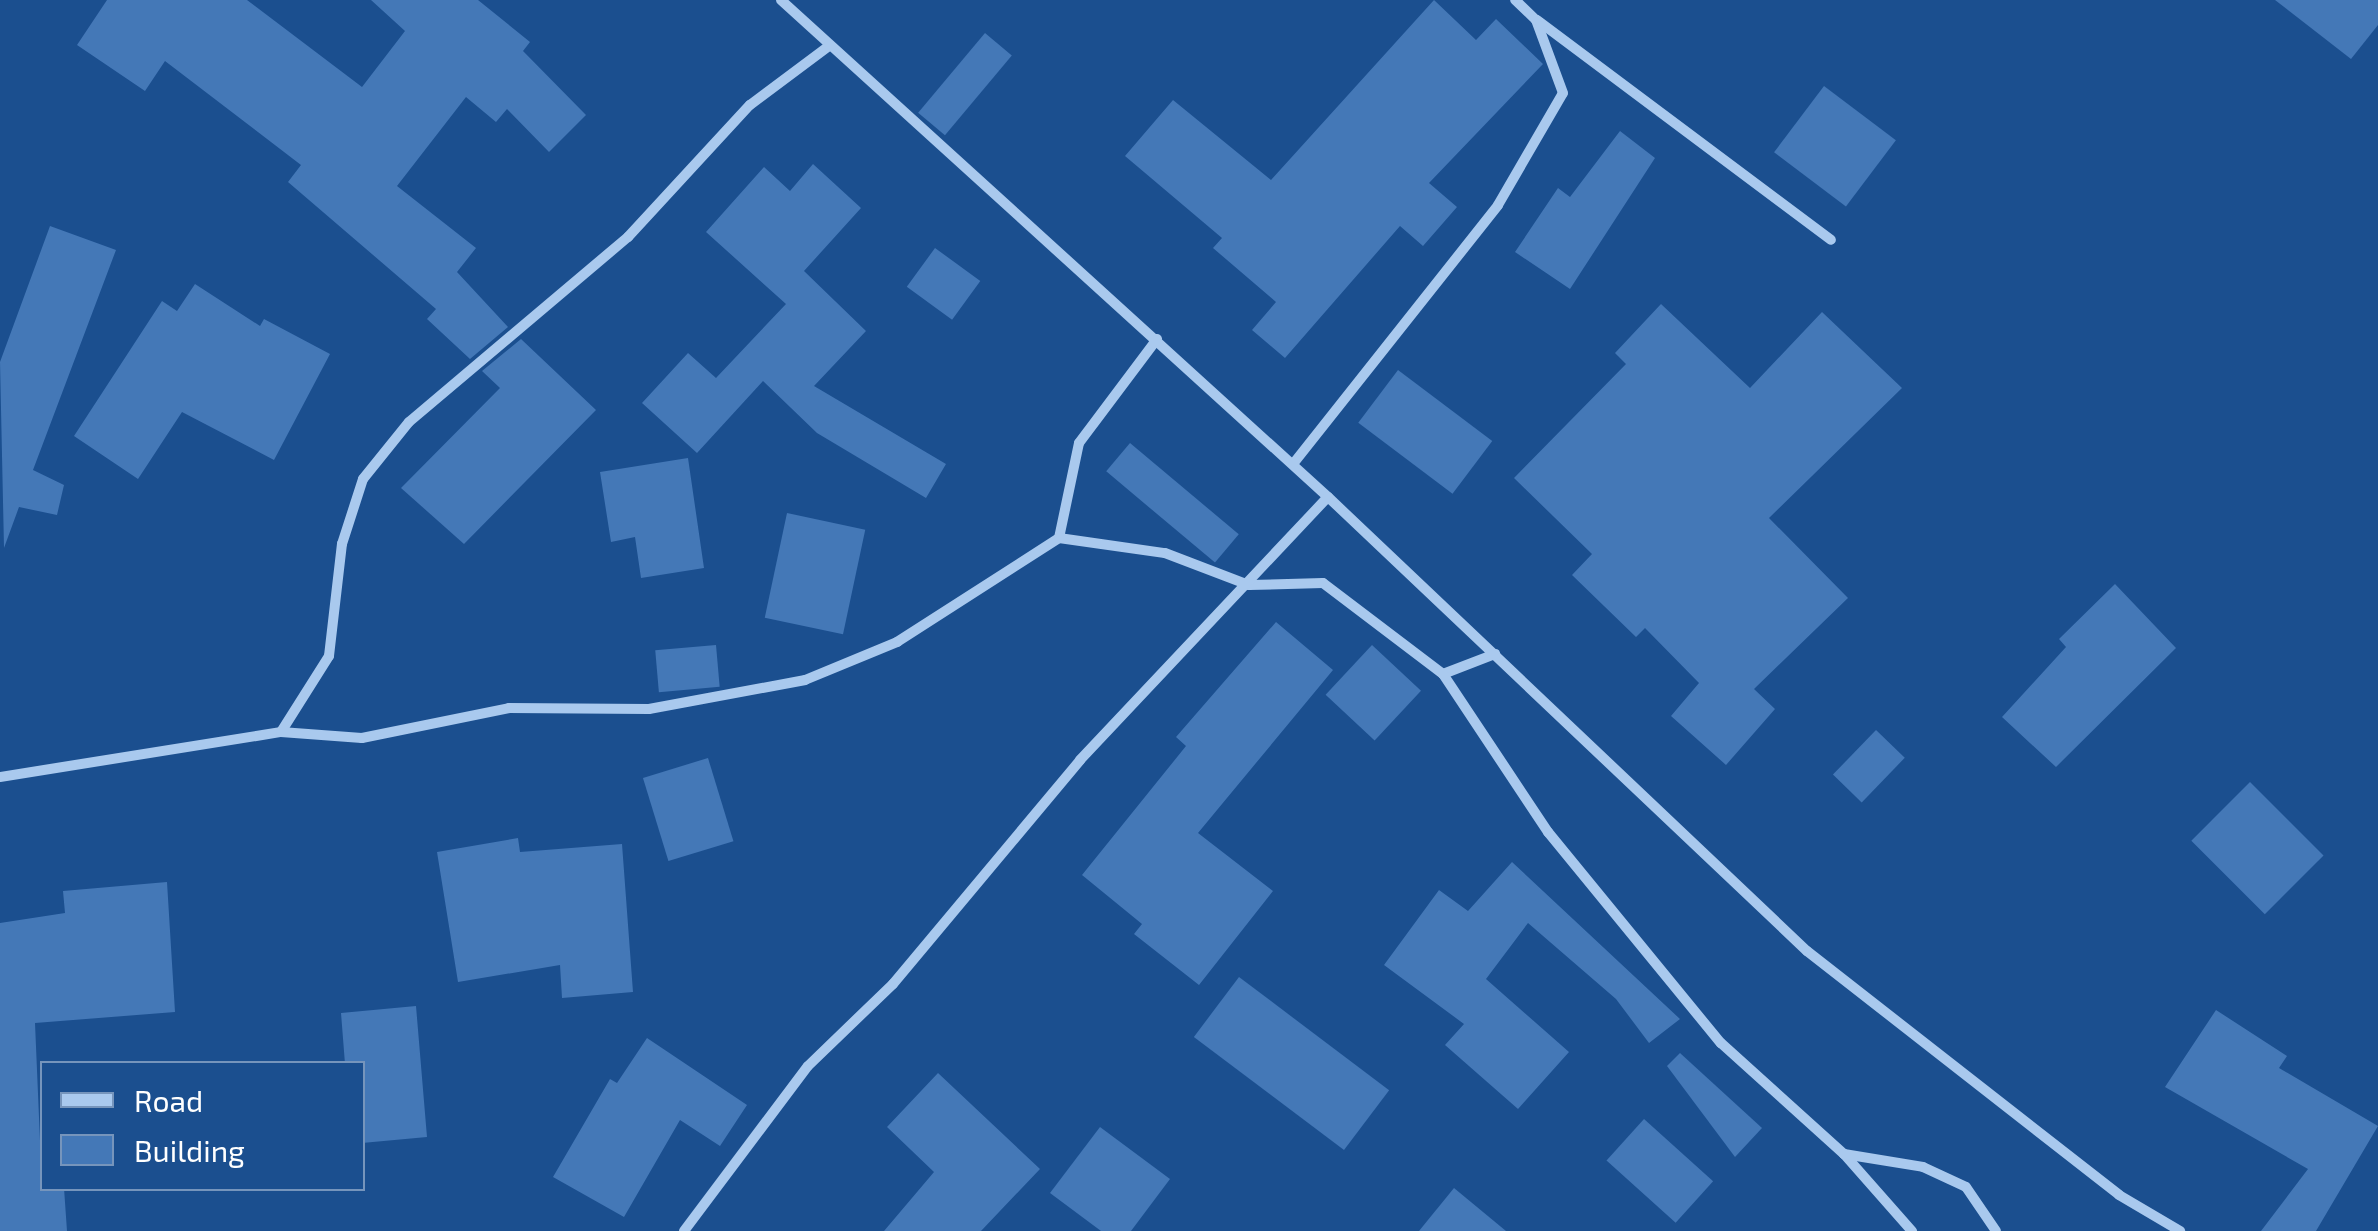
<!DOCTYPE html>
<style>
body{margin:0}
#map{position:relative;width:2378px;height:1231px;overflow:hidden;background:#1b4f8f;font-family:"Exo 2",sans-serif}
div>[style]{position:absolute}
.building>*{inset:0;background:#4478b7;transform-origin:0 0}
.minor>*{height:10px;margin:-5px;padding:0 5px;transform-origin:5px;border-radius:5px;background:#a9c9ee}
span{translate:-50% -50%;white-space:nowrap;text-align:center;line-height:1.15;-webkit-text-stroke:9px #1b4f8f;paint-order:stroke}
.legend{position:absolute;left:40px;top:1061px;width:325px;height:130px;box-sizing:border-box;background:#1b4f8f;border:2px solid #7695bc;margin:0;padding:12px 18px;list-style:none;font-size:30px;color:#fff}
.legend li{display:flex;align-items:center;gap:20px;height:50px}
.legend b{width:50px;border:2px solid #7695bc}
</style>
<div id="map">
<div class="building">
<div style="clip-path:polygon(107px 0,247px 0,362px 87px,405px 31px,371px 0,478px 0,530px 42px,523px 51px,586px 115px,549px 152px,507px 109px,496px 122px,466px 97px,397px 186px,476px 248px,457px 272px,508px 327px,470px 359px,427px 319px,436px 309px,288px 182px,301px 165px,165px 61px,145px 91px,77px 45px)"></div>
<div style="clip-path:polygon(1434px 0,1476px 40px,1496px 19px,1543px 64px,1429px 183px,1457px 207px,1423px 246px,1400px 226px,1285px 358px,1252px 330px,1276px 302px,1213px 248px,1222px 238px,1125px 156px,1173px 100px,1271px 180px)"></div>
<div style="clip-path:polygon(2275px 0,2378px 0,2378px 25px,2351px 59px)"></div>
<div style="left:985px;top:33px;width:35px;height:104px;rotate:40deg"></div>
<div style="left:1824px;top:86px;width:90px;height:83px;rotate:37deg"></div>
<div style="clip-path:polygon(1620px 131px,1655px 158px,1570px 289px,1515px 252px,1558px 188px,1570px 197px)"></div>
<div style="clip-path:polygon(813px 164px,861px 208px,804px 271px,866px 331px,814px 386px,946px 464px,926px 498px,817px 433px,763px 381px,697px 453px,642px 403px,688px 353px,716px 378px,786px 304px,706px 232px,764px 167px,790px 191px)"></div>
<div style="clip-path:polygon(50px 226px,116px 250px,33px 470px,64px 485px,57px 515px,19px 507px,4px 548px,0 362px)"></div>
<div style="left:935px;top:248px;width:56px;height:48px;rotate:36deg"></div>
<div style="clip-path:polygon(195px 284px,260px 326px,264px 319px,330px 354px,274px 460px,182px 412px,138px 479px,74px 436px,162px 301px,177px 311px)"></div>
<div style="clip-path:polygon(1661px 304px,1750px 388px,1822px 312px,1902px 388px,1769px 518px,1848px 598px,1754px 689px,1775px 709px,1726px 765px,1671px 716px,1699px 683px,1645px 628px,1636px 637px,1572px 575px,1592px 554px,1514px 478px,1626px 364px,1615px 353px)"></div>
<div style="clip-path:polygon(521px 339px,596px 410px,464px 544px,401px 488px,500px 388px,482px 371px)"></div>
<div style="left:1398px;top:370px;width:118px;height:66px;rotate:37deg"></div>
<div style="left:1130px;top:443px;width:142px;height:37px;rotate:40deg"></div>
<div style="clip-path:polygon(688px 458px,704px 568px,641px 578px,635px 537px,611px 542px,600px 472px)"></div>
<div style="left:787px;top:513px;width:80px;height:107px;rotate:12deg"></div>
<div style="clip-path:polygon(2115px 584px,2176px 648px,2056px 767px,2002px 717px,2066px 647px,2059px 639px)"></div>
<div style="clip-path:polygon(1276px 622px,1333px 670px,1198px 833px,1273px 891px,1199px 985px,1134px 934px,1142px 924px,1082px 875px,1186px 746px,1176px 737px)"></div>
<div style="left:716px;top:645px;width:42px;height:61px;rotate:85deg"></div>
<div style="left:1372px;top:645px;width:67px;height:68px;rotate:43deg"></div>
<div style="left:1876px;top:730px;width:40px;height:62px;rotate:44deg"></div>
<div style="left:708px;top:758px;width:87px;height:68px;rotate:73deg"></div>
<div style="left:2250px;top:782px;width:104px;height:83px;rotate:45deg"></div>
<div style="clip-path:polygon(518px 838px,520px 852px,622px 844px,633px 992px,562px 998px,560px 965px,458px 982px,437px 852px)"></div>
<div style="clip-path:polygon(1512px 862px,1680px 1019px,1649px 1043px,1616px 999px,1528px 923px,1486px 979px,1569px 1052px,1518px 1109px,1445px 1045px,1464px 1024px,1384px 965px,1439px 890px,1468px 911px)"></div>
<div style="clip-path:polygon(167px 882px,175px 1012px,35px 1023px,42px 1188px,64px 1188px,67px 1231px,0 1231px,0 923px,65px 913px,63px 891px)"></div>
<div style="left:1239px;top:977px;width:188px;height:75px;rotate:37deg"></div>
<div style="clip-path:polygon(416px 1006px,427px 1137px,362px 1143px,362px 1064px,345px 1064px,341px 1013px)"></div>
<div style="clip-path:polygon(2216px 1010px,2287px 1056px,2279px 1068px,2378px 1126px,2316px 1231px,2261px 1231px,2308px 1169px,2165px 1087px)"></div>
<div style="clip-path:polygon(647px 1038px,747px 1105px,720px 1146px,680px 1120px,624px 1217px,553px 1177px,610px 1079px,617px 1083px)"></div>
<div style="clip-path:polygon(1680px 1053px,1762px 1128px,1735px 1157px,1667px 1066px)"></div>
<div style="clip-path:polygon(938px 1073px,1040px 1169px,981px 1231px,884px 1231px,934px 1172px,887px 1127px)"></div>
<div style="left:1644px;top:1119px;width:93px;height:56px;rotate:42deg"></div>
<div style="clip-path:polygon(1100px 1127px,1170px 1179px,1131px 1231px,1101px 1231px,1050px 1193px)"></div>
<div style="clip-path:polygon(1454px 1188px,1506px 1231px,1419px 1231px)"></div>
</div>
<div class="minor">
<div style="left:781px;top:0;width:739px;rotate:42.26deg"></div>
<div style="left:1328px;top:497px;width:660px;rotate:43.47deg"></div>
<div style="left:1807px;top:951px;width:396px;rotate:38deg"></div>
<div style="left:2119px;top:1195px;width:71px;rotate:30.5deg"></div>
<div style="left:1537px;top:20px;width:367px;rotate:36.8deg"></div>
<div style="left:1293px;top:464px;width:330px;rotate:-51.6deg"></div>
<div style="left:1498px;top:205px;width:129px;rotate:-59.9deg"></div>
<div style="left:1563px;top:93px;width:78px;rotate:-110.3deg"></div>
<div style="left:1536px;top:20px;width:29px;rotate:-136deg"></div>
<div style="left:1059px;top:538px;width:97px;rotate:-78.1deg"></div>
<div style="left:1079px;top:443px;width:130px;rotate:-53.1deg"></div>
<div style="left:1443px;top:674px;width:56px;rotate:-21deg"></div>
<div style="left:281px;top:732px;width:90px;rotate:-57.7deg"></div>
<div style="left:329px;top:656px;width:113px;rotate:-83.4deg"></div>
<div style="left:342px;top:544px;width:68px;rotate:-72.1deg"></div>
<div style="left:363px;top:479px;width:73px;rotate:-51.1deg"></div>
<div style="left:409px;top:422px;width:287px;rotate:-40.2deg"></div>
<div style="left:628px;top:237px;width:180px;rotate:-47.3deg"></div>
<div style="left:750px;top:105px;width:99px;rotate:-36.8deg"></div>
<div style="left:0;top:777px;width:285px;rotate:-9.1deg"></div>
<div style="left:281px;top:732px;width:81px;rotate:4.2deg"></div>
<div style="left:362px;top:738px;width:150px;rotate:-11.5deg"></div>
<div style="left:509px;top:708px;width:140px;rotate:0.4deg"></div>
<div style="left:649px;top:709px;width:159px;rotate:-10.5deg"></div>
<div style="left:805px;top:680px;width:100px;rotate:-22.4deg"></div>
<div style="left:897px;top:642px;width:193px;rotate:-32.7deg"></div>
<div style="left:1059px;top:538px;width:107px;rotate:8.1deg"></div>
<div style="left:1165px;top:553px;width:90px;rotate:20.9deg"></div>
<div style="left:1249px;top:585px;width:74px;rotate:-1.5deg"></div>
<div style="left:1323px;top:583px;width:151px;rotate:37.2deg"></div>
<div style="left:1443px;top:674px;width:190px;rotate:56.4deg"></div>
<div style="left:1548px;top:832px;width:273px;rotate:50.7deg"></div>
<div style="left:1721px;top:1043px;width:166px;rotate:42.1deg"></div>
<div style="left:1844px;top:1154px;width:80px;rotate:9.3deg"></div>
<div style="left:1923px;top:1167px;width:47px;rotate:24.9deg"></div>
<div style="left:1966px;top:1187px;width:53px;rotate:55.7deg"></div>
<div style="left:1844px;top:1154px;width:103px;rotate:48.6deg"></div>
<div style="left:684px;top:1231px;width:206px;rotate:-53.1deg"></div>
<div style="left:808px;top:1066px;width:118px;rotate:-44deg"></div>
<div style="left:893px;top:984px;width:292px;rotate:-50.1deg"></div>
<div style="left:1080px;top:760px;width:361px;rotate:-46.7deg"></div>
</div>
<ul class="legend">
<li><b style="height:12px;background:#a9c9ee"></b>Road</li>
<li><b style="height:28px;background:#4478b7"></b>Building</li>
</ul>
</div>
